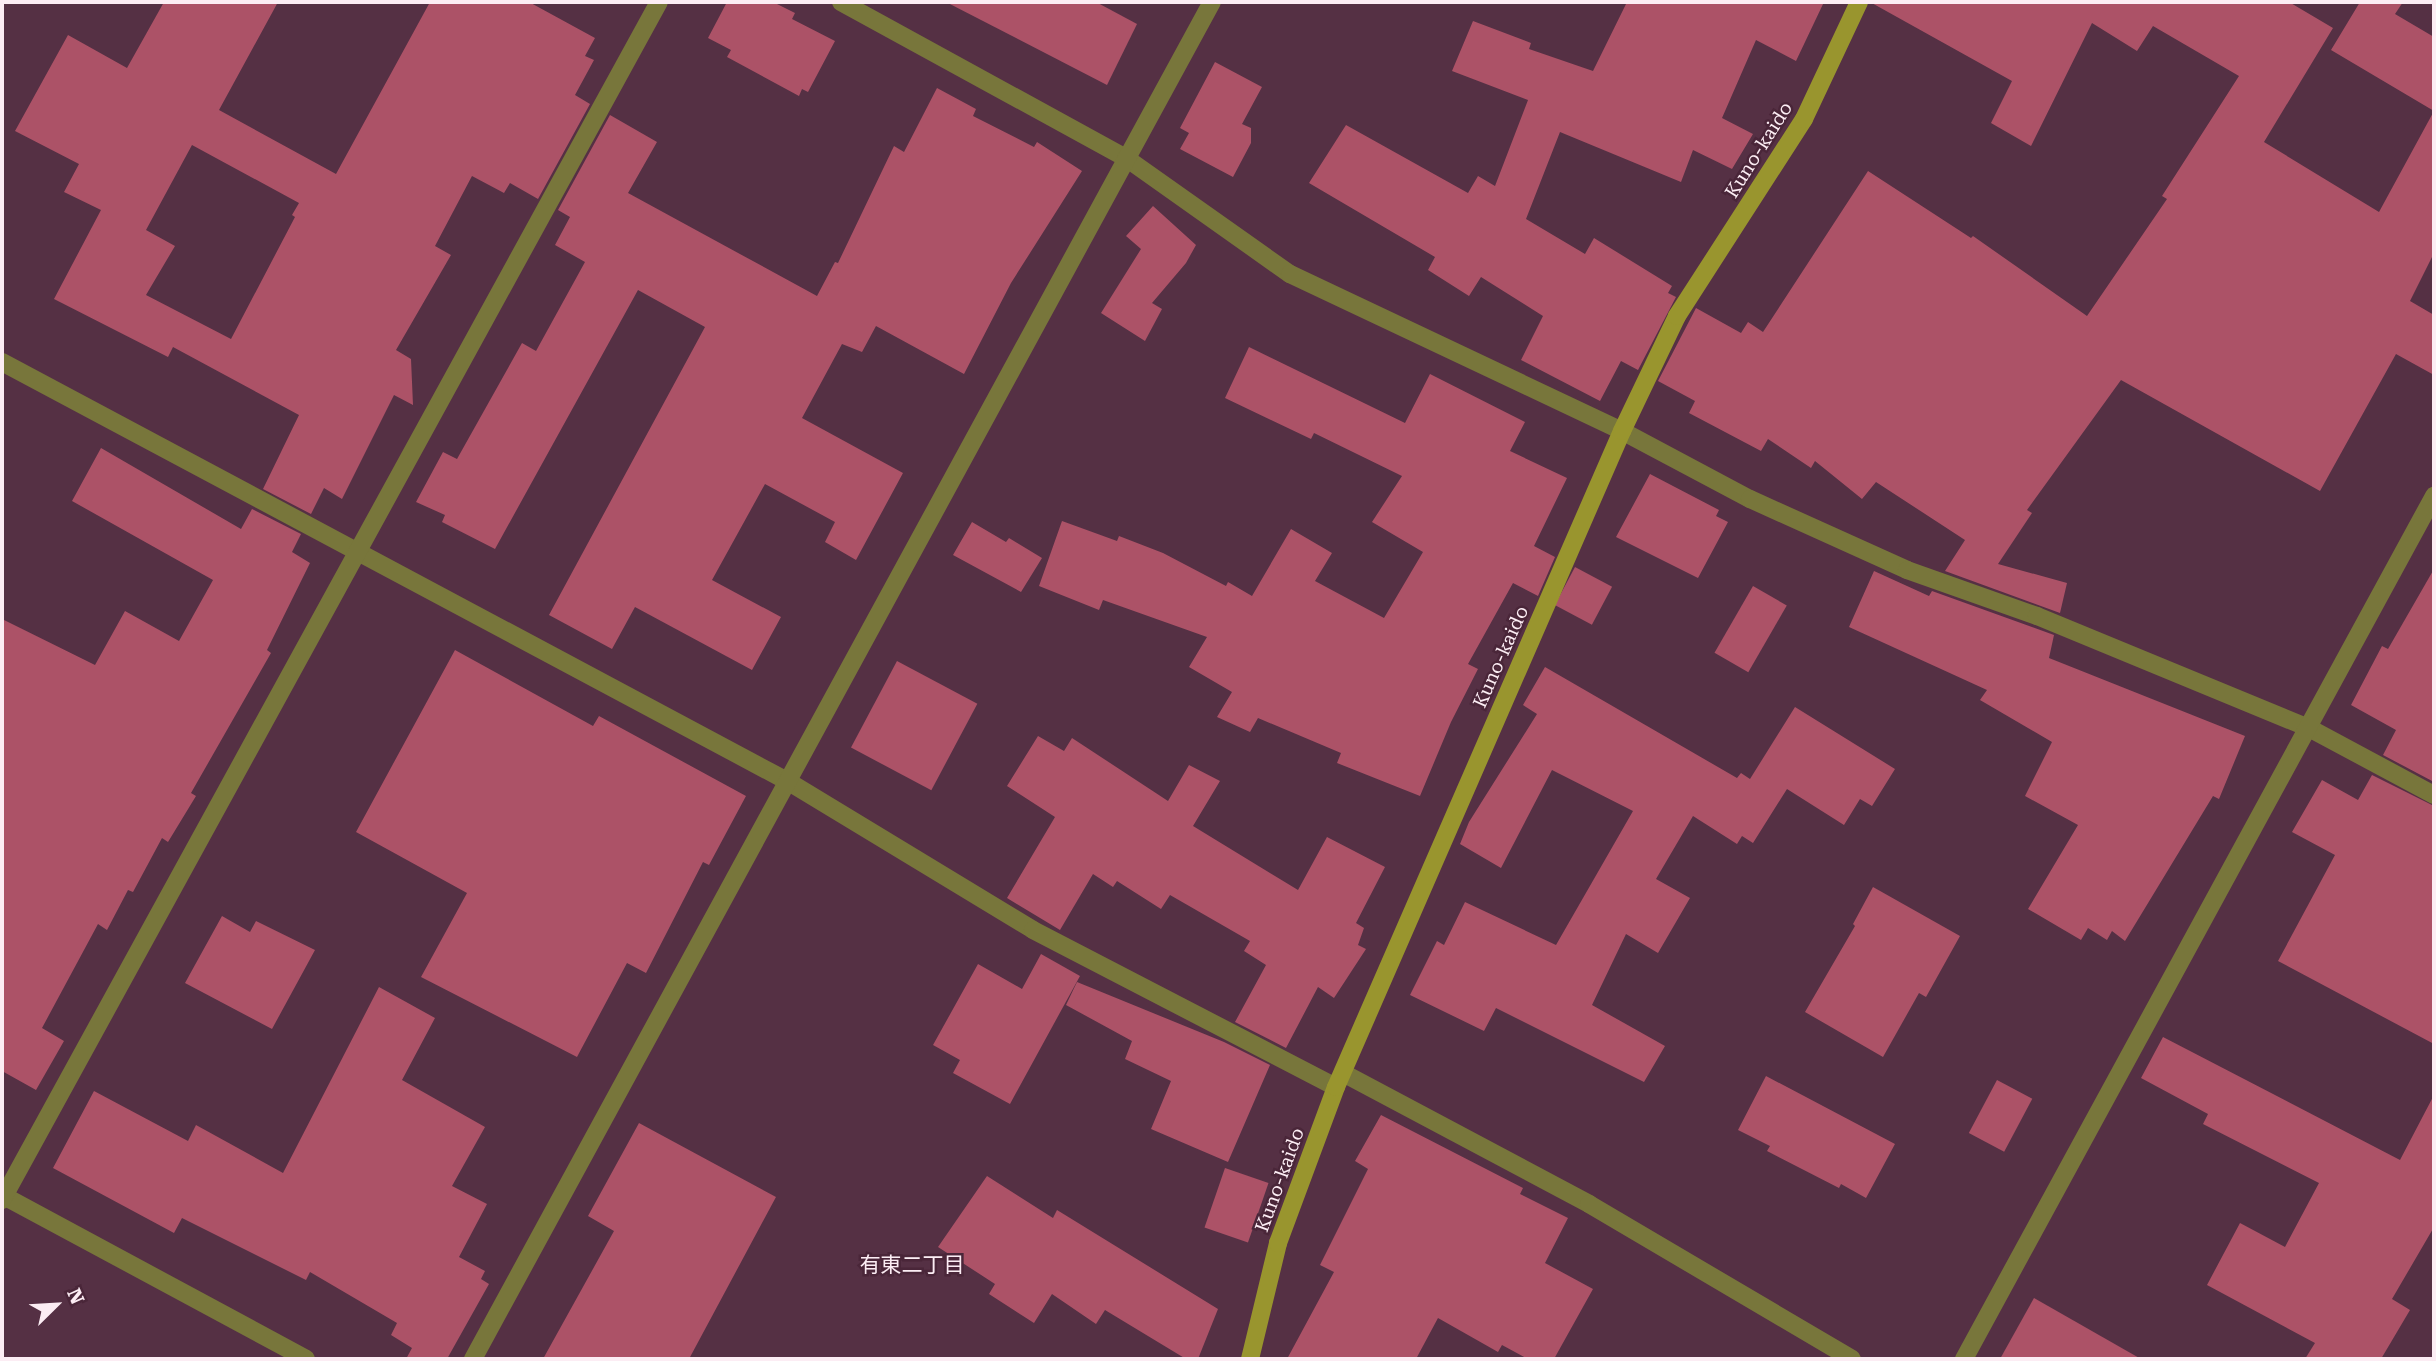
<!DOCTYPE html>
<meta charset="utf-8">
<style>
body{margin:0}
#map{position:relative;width:2436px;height:1361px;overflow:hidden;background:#553044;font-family:"Roboto Serif","Noto Sans JP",serif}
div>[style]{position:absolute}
.building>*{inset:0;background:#ac5267;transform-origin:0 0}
.minor>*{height:18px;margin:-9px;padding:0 9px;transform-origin:9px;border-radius:9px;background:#78763b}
.secondary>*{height:18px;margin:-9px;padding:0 9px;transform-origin:9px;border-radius:9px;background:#99952e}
span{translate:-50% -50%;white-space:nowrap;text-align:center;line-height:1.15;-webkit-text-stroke:5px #4a2639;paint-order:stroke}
.street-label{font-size:19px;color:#fcedf4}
.neighbourhood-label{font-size:21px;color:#fcedf4}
.frame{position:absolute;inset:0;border:4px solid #fcedf4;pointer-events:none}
.north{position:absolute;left:21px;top:1270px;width:70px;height:70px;-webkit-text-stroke:5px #4a2639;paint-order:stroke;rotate:66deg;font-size:19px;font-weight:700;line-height:28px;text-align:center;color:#fcedf4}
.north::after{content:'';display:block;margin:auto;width:24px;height:32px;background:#fcedf4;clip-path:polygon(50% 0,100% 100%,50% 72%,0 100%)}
</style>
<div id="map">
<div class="building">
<div style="clip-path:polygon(evenodd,164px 2px,278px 2px,219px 110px,336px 174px,430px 2px,529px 2px,595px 38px,585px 56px,594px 60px,575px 95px,590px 104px,538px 199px,510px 183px,504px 193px,472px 176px,435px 246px,451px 255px,396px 350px,411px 359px,413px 405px,394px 395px,342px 499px,324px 488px,311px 514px,263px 489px,299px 415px,173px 347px,168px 357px,54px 299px,101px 210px,64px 192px,79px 164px,15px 131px,68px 35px,127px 68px,164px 2px,192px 145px,299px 203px,292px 215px,295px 217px,231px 339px,146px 295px,175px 246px,146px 230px,192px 145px)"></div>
<div style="clip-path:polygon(727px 2px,773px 2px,795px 13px,792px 19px,835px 41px,808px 92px,802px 89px,799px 96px,727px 57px,731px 50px,708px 38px)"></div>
<div style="clip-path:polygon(946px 2px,1096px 2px,1137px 24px,1107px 85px)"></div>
<div style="clip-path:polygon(1627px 2px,1824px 2px,1796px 61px,1756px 40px,1722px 118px,1753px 134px,1732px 169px,1693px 150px,1681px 182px,1560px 132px,1526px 219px,1585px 254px,1594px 238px,1672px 286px,1668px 293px,1676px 297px,1638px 370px,1621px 361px,1600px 401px,1521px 360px,1543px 316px,1481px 277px,1469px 296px,1428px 270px,1435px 257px,1309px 183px,1346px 125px,1468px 193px,1478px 176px,1495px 186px,1528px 100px,1452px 71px,1473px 21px,1531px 43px,1529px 49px,1593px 71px)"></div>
<div style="clip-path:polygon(1870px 2px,2289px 2px,2333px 28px,2264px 142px,2379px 212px,2434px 111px,2331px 50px,2360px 2px,2403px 2px,2395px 14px,2434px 37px,2434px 253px,2410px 301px,2434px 315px,2434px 375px,2396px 354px,2320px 491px,2121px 380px,2027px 510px,2032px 513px,1998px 564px,2067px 583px,2060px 613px,1945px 571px,1965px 540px,1876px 482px,1862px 499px,1815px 461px,1811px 468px,1768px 439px,1761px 451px,1689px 413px,1695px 401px,1658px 381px,1696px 308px,1741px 333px,1748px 322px,1763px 332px,1868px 171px,1971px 238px,1973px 236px,2087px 316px,2167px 199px,2162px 196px,2239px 76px,2153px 26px,2137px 51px,2092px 23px,2031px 146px,1991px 123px,2012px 81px)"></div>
<div style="clip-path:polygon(1215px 62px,1262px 87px,1242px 124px,1251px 128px,1251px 143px,1233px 177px,1180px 149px,1189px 133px,1180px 128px)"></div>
<div style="clip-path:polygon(937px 88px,976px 109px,973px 116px,1034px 147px,1037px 142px,1082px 171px,1011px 283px,964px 374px,876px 326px,862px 352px,842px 344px,802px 418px,903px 473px,856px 560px,825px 542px,835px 522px,765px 484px,712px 580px,781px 617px,752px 670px,635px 607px,612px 649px,549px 615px,705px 327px,638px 290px,495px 549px,442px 522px,445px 515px,416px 502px,443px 452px,457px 459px,522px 343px,536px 351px,585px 262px,555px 245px,570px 217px,558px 210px,610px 115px,657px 142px,628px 193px,817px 296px,835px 262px,838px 263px,894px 146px,904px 152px)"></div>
<div style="clip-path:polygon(1153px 206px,1196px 245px,1186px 263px,1152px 303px,1162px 309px,1145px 341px,1101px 313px,1141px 249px,1126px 236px)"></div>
<div style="clip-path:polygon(1249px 347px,1405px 423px,1430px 374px,1525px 422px,1510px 451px,1567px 478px,1534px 546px,1555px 557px,1538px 596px,1513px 583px,1468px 664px,1478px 669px,1451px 722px,1420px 796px,1337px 763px,1341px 753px,1258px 718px,1250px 732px,1217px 717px,1232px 692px,1189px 667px,1207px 637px,1103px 600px,1099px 610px,1039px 586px,1062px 521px,1117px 541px,1119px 536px,1163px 553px,1226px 586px,1228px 582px,1252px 596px,1291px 529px,1332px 553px,1315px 581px,1384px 618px,1423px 552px,1372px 522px,1402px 476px,1314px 433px,1311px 439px,1225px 398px)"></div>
<div style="clip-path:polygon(101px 448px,241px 529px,252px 509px,301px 534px,292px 552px,310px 563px,267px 650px,271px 653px,191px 793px,196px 796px,168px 842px,162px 838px,133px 892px,128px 890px,107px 930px,98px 924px,42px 1028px,64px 1041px,36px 1090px,2px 1071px,2px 619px,95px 665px,125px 611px,179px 641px,213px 580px,72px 501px)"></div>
<div style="clip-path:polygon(1650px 474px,1719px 510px,1716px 516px,1728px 522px,1698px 578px,1616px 537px)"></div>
<div style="clip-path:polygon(972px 522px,1006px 542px,1009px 538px,1042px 558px,1021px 592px,953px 555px)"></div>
<div style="left:1575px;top:567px;width:42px;height:43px;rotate:28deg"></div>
<div style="clip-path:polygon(2434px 569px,2434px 782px,2383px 755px,2396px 730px,2351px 705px,2382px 646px,2388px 649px)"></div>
<div style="clip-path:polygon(1874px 571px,1929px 596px,1932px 591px,2054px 635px,2049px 658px,2245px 736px,2219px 799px,2213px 796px,2125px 941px,2112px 931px,2107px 940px,2088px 928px,2081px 940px,2028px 909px,2078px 825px,2025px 796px,2052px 742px,1980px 700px,1987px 690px,1849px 627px)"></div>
<div style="left:1753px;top:586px;width:39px;height:77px;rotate:30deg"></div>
<div style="clip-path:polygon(455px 650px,593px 726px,599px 716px,746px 796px,709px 865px,703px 862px,646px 973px,627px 963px,577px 1057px,421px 977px,467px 893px,356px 832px)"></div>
<div style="left:897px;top:661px;width:91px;height:98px;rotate:28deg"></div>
<div style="clip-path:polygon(1545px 667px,1737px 778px,1741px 773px,1750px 779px,1795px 707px,1895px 769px,1872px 806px,1860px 799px,1844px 825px,1787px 789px,1753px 843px,1742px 836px,1737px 844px,1693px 816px,1656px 879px,1690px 898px,1658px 953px,1626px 934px,1592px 1005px,1665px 1046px,1644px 1082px,1496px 1008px,1484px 1031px,1410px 995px,1437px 941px,1444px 945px,1465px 902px,1556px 945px,1633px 811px,1552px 770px,1501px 868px,1460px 844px,1469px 822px,1537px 714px,1523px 705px)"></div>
<div style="clip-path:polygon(1038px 736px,1064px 751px,1072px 738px,1168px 801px,1189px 765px,1220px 781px,1193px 826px,1298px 890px,1327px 837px,1385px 867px,1356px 923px,1364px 928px,1358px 945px,1366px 949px,1334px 998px,1318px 987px,1286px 1048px,1235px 1022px,1266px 965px,1244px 951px,1250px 941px,1170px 895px,1161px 909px,1117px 881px,1113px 887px,1093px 874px,1060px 930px,1007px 898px,1055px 817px,1007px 786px)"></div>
<div style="clip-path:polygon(2372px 775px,2434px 806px,2434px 1044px,2278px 961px,2335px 855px,2292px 832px,2322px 780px,2358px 800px)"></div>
<div style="clip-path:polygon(1873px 887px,1960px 936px,1926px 997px,1919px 993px,1883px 1057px,1805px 1012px,1855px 926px,1853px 924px)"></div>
<div style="clip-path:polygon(222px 916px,250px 932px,256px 921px,315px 950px,272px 1029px,185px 983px)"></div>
<div style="clip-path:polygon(1041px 954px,1080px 976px,1010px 1104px,953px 1073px,960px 1060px,933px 1045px,978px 964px,1022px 989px)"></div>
<div style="clip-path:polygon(1077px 982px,1224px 1042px,1270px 1065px,1228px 1162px,1151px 1129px,1171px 1081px,1125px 1059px,1132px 1041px,1066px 1005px)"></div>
<div style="clip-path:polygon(379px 987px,435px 1018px,402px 1080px,485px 1127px,452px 1186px,487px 1204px,459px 1257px,485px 1271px,481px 1279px,489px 1284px,447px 1359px,406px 1359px,412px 1348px,391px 1335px,397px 1323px,310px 1272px,306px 1280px,182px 1218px,174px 1233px,53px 1168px,94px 1091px,188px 1141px,196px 1125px,283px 1173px)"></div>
<div style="clip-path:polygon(2163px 1037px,2400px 1160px,2434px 1095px,2434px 1227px,2392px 1299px,2410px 1310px,2381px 1359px,2305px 1359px,2315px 1343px,2207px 1285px,2240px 1223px,2285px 1247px,2319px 1183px,2203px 1124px,2208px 1114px,2141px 1078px)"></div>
<div style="clip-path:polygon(1766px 1076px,1895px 1144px,1866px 1198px,1841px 1184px,1839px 1188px,1767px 1151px,1770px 1146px,1738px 1130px)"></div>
<div style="left:1997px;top:1080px;width:40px;height:60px;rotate:28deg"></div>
<div style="clip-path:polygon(1381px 1115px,1523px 1188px,1520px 1194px,1568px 1218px,1545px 1263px,1593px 1289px,1554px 1359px,1528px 1359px,1502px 1345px,1498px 1352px,1438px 1318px,1416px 1359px,1287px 1359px,1334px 1272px,1320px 1265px,1368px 1169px,1355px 1161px)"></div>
<div style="clip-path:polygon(639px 1123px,776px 1197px,689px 1359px,543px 1359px,614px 1231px,588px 1216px)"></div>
<div style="left:1225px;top:1168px;width:46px;height:63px;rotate:19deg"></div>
<div style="clip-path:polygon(987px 1176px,1053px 1218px,1057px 1210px,1218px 1309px,1198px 1359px,1186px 1359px,1105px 1310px,1096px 1324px,1052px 1294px,1034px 1323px,989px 1294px,995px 1284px,938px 1247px)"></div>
<div style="clip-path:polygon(2034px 1298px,2141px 1359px,2000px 1359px)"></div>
</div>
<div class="minor">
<div style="left:841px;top:2px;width:325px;rotate:28.7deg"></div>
<div style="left:1126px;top:158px;width:201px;rotate:35.3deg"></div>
<div style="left:1290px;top:274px;width:367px;rotate:25.3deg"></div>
<div style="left:1622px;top:431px;width:145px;rotate:28deg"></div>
<div style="left:1750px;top:499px;width:172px;rotate:24.3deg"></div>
<div style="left:1907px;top:570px;width:138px;rotate:19.5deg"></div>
<div style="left:2037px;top:616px;width:294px;rotate:22.4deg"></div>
<div style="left:2309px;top:728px;width:142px;rotate:28.2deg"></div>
<div style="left:2px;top:362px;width:892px;rotate:28.09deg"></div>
<div style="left:789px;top:782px;width:285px;rotate:31.2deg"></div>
<div style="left:1033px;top:930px;width:341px;rotate:27.4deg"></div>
<div style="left:1343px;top:1073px;width:279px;rotate:28deg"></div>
<div style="left:1589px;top:1204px;width:305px;rotate:30.5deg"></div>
<div style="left:2px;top:1195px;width:345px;rotate:28.3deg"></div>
<div style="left:2px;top:1200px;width:1366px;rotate:-61.26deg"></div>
<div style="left:473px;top:1359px;width:1545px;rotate:-61.43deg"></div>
<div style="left:1964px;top:1359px;width:983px;rotate:-61.43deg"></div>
</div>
<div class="secondary">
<div style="left:1250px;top:1359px;width:119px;rotate:-76.4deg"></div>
<div style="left:1278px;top:1243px;width:166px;rotate:-69.6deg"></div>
<div style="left:1336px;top:1087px;width:716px;rotate:-66.44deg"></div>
<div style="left:1622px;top:431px;width:127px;rotate:-64.4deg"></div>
<div style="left:1677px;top:316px;width:234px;rotate:-57.2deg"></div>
<div style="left:1804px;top:119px;width:129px;rotate:-64.8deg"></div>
</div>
<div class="street-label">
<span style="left:1759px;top:150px;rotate:-58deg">Kuno-kaido</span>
<span style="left:1501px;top:657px;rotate:-66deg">Kuno-kaido</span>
<span style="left:1280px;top:1180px;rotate:-70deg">Kuno-kaido</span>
</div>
<div class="neighbourhood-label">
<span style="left:912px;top:1265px">有東二丁目</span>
</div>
<div class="frame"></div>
<div class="north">N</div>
</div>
